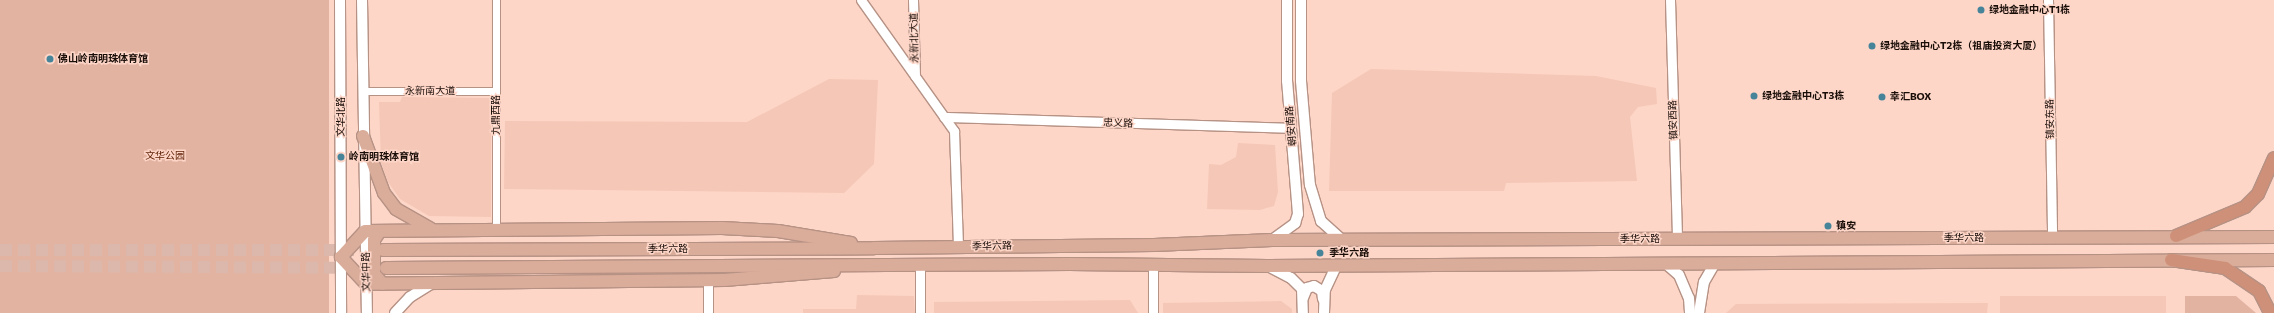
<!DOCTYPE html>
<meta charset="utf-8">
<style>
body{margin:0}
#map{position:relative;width:2274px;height:313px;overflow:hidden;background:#fdd6c8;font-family:Commissioner,"Noto Sans SC",sans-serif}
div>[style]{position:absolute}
.built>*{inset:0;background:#f5c7b6;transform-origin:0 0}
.green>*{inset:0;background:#e3b3a1;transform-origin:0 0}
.primary-tunnel>*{height:12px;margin-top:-6px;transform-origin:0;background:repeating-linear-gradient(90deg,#dbb8ab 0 12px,transparent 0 18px)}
.roads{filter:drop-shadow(1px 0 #b69285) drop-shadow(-1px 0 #b69285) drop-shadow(0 1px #b69285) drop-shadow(0 -1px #b69285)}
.minor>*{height:7px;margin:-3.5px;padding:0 3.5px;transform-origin:3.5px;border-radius:3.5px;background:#fff}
.tertiary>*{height:9px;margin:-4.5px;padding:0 4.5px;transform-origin:4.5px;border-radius:4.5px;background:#fff}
.secondary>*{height:10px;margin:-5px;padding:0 5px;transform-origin:5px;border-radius:5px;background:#fff}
.primary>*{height:12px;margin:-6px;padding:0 6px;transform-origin:6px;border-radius:6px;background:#daac9a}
.trunk>*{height:12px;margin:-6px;padding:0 6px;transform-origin:6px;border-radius:6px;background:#ce9078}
.dots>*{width:11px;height:11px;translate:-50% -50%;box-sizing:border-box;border:2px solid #fdd6c8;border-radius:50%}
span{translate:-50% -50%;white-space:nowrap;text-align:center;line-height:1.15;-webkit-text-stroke:3px #fdd6c8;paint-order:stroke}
.poi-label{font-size:10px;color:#190d08;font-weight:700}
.left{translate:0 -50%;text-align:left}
.street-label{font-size:10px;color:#190d08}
.park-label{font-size:10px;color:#62250a}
</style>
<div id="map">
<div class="built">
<div style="clip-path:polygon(1371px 69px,1596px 76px,1656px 88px,1657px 104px,1638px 107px,1630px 117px,1637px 181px,1506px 183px,1504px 191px,1329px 191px,1332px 93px)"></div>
<div style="clip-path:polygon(829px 79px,878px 80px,874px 164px,844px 193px,504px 189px,505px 121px,747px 122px)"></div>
<div style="clip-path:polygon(402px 97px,491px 98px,491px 217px,429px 216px,400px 199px,388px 182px,381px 163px,379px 102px,400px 102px)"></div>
<div style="clip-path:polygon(1238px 143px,1275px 145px,1278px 192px,1274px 206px,1260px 210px,1207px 209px,1209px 164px,1221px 165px,1236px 157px)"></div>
<div style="clip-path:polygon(857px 295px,914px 296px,915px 313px,803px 313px,803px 309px,856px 309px)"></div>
<div style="left:2166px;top:296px;width:17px;height:166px;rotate:90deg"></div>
<div style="clip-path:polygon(1130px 300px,1138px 313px,934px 313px,934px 302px)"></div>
<div style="clip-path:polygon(1281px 301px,1292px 309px,1292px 313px,1163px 313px,1163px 303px)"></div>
<div style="clip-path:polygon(1988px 303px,1987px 313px,1726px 313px,1736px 304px)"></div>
</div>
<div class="green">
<div style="left:0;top:0;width:329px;height:313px"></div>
<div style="clip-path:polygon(2185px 296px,2236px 296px,2256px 313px,2185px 313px)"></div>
</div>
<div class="primary-tunnel">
<div style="left:0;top:250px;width:377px"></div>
<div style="left:0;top:266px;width:377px;rotate:0.3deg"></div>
</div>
<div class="roads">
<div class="minor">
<div style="left:496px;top:0;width:230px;rotate:90deg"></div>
<div style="left:363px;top:91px;width:133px"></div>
</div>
<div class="tertiary">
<div style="left:861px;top:0;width:161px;rotate:54.6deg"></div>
<div style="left:954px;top:131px;width:116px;rotate:88deg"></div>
<div style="left:913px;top:0;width:76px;rotate:88.5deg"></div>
<div style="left:1670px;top:0;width:239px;rotate:88.3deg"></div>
<div style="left:2048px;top:0;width:238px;rotate:89deg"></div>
<div style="left:944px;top:117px;width:347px;rotate:1.8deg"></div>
<div style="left:1153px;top:266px;width:47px;rotate:90deg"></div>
<div style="left:708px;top:280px;width:33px;rotate:90deg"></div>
<div style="left:920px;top:313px;width:48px;rotate:-90deg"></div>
</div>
<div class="secondary">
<div style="left:340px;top:0;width:313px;rotate:89.8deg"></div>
<div style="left:362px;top:0;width:313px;rotate:89.1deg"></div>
<div style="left:1301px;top:0;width:81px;rotate:90deg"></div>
<div style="left:1301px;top:81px;width:104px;rotate:85.1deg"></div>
<div style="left:1310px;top:185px;width:38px;rotate:73deg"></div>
<div style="left:1321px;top:221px;width:28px;rotate:42deg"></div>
<div style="left:1272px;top:240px;width:29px;rotate:-36deg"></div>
<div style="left:1295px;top:223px;width:9px;rotate:-72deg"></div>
<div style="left:1298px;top:214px;width:133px;rotate:-94.7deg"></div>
<div style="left:1287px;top:81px;width:81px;rotate:-90deg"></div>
<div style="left:1665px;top:263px;width:18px;rotate:41deg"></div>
<div style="left:1679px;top:275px;width:25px;rotate:67deg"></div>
<div style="left:1689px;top:298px;width:15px;rotate:86deg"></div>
<div style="left:1268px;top:266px;width:26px;rotate:28deg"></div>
<div style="left:1291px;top:278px;width:16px;rotate:45deg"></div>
<div style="left:1302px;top:289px;width:24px;rotate:88deg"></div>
<div style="left:1303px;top:298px;width:11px;rotate:-68deg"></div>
<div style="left:1307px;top:288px;width:7px;rotate:-16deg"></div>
<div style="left:1314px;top:286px;width:9px;rotate:32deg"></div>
<div style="left:1322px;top:291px;width:8px;rotate:83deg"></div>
<div style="left:395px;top:313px;width:22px;rotate:-47deg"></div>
<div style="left:410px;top:297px;width:26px;rotate:-32deg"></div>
<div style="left:1324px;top:313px;width:23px;rotate:-88deg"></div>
<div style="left:1325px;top:290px;width:26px;rotate:-65deg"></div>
<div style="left:1699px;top:313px;width:31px;rotate:-81deg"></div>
<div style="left:1704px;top:282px;width:22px;rotate:-60deg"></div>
</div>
<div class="primary">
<div style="left:363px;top:136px;width:61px;rotate:69.8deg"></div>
<div style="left:384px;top:193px;width:20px;rotate:53deg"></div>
<div style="left:396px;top:209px;width:40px;rotate:29.7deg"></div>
<div style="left:380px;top:231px;width:11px;rotate:124deg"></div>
<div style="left:374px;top:240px;width:34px;rotate:90deg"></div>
<div style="left:374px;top:274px;width:13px;rotate:48deg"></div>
<div style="left:383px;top:250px;width:491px;rotate:-0.2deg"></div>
<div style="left:874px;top:248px;width:280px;rotate:-0.6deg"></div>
<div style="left:1154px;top:245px;width:118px;rotate:-2.4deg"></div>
<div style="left:1272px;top:240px;width:1002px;rotate:-0.17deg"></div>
<div style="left:386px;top:268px;width:683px;rotate:-0.34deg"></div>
<div style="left:1069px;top:264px;width:199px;rotate:0.6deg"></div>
<div style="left:1268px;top:266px;width:1006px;rotate:-0.34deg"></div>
<div style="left:834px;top:271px;width:110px;rotate:175.3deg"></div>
<div style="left:724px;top:280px;width:358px;rotate:179.4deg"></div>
<div style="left:366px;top:284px;width:37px;rotate:-133deg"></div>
<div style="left:341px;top:257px;width:35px;rotate:-47deg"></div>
<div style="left:365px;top:231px;width:357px;rotate:-0.5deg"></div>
<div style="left:722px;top:228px;width:56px;rotate:3.1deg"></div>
<div style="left:778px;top:231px;width:74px;rotate:9.3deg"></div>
</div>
<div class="trunk">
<div style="left:2176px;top:236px;width:75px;rotate:-22.8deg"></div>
<div style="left:2245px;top:207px;width:18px;rotate:-45deg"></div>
<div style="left:2258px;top:194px;width:39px;rotate:-66deg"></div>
<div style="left:2171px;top:260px;width:55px;rotate:8.4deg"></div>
<div style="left:2225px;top:268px;width:41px;rotate:34.1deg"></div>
<div style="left:2259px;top:291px;width:25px;rotate:63deg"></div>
</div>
</div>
<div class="dots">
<div style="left:1981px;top:10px;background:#458499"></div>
<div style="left:1872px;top:46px;background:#458499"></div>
<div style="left:50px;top:59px;background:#458499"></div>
<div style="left:1754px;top:96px;background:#458499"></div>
<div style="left:1882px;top:97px;background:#458499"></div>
<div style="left:341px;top:157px;background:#458499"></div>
<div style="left:1828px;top:226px;background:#458499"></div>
<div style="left:1320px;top:253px;background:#458499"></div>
</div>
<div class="poi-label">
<span class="left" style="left:1989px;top:10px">绿地金融中心T1栋</span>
<span class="left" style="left:1880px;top:46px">绿地金融中心T2栋（祖庙投资大厦）</span>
<span class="left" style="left:58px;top:59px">佛山岭南明珠体育馆</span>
<span class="left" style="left:1762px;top:96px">绿地金融中心T3栋</span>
<span class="left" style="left:1890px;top:97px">幸汇BOX</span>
<span class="left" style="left:349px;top:157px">岭南明珠体育馆</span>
<span class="left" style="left:1836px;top:226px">镇安</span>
<span class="left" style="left:1329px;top:253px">季华六路</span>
</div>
<div class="street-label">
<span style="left:914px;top:38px;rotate:-91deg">永新北大道</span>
<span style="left:430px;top:91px">永新南大道</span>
<span style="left:496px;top:115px;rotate:-90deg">九鼎西路</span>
<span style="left:341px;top:117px;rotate:-90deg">文华北路</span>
<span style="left:2050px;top:119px;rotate:-91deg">镇安东路</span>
<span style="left:1673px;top:120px;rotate:-92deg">镇安西路</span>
<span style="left:1118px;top:123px;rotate:2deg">忠义路</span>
<span style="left:1291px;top:126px;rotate:-95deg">朝安南路</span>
<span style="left:1964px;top:238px">季华六路</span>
<span style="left:1640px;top:239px">季华六路</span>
<span style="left:992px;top:246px;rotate:-1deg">季华六路</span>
<span style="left:668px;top:249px">季华六路</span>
<span style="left:366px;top:272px;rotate:-91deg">文华中路</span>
</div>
<div class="park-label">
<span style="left:165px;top:156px">文华公园</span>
</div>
</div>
